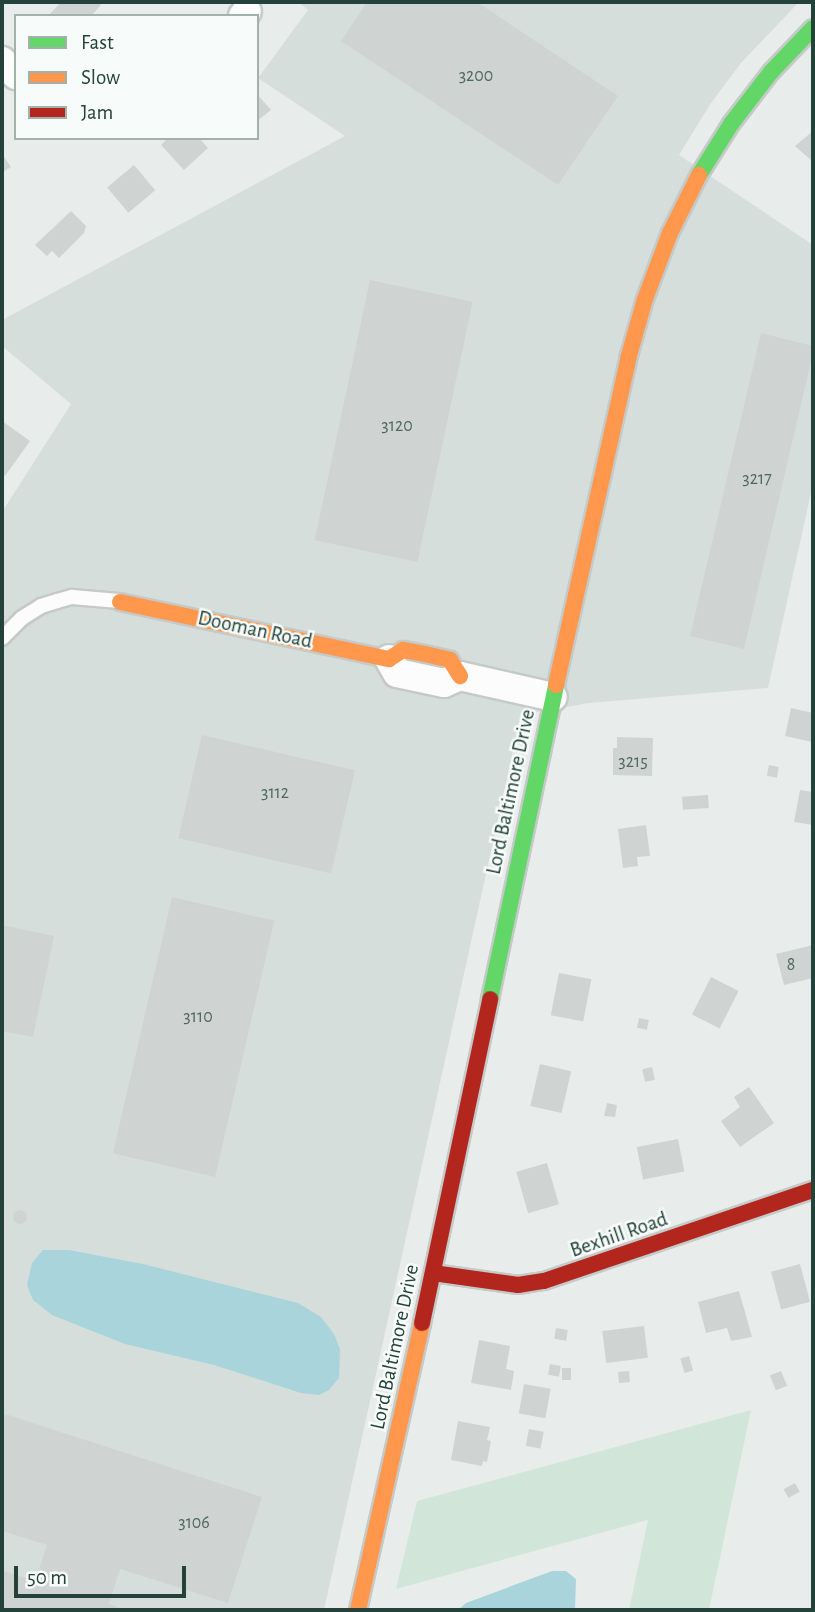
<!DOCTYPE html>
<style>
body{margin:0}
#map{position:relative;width:815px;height:1612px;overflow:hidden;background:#e8edeb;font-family:"Alegreya Sans",sans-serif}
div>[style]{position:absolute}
.built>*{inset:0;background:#d6dedb}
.green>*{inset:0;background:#d1e6d8}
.water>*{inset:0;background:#a9d4db}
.building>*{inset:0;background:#cfd4d2;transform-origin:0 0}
.round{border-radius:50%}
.roads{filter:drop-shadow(2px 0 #c5cac8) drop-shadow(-2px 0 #c5cac8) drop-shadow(0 2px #c5cac8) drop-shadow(0 -2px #c5cac8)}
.lane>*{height:14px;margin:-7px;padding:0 7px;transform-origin:7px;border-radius:7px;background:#fcfcfc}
.street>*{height:28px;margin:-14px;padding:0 14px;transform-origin:14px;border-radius:14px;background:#fcfcfc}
.fast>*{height:16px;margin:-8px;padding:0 8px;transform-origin:8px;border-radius:8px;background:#63d668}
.slow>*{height:16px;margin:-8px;padding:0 8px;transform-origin:8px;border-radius:8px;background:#ff974d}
.jam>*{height:16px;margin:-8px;padding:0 8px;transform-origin:8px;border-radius:8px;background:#b3261e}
span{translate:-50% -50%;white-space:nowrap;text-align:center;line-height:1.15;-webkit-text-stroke:5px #f7fbf9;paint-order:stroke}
.number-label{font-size:18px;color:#506761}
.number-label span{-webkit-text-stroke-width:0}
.street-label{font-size:21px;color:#24423a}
.frame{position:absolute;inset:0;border:4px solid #24423a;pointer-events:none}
.legend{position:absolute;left:14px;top:14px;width:245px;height:126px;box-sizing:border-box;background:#f7fbf9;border:2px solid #a3b1ad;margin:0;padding:9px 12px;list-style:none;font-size:21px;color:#24423a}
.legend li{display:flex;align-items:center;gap:14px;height:35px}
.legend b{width:35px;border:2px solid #a3b1ad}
.scale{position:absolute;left:14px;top:1566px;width:172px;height:32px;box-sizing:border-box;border:4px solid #24423a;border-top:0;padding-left:9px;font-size:21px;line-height:24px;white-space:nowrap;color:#24423a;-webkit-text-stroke:5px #f7fbf9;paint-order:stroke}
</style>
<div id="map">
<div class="built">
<div style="clip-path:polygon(298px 2px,799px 2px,741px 63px,711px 103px,679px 155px,813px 245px,813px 484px,768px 688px,589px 703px,521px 715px,324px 1610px,2px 1610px,2px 512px,71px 404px,2px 346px,2px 320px,345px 136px,258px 78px,308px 10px)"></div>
</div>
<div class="green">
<div style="clip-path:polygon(751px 1410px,709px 1610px,629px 1610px,648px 1520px,396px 1589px,417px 1501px)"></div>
</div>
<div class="water">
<div style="clip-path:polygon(43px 1250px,69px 1250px,143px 1264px,298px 1303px,321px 1317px,334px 1334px,340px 1349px,339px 1378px,329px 1390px,319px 1395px,301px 1393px,214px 1365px,125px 1344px,52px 1315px,33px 1300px,27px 1285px,32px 1263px)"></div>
<div style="clip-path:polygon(552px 1571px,566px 1571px,576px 1579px,575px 1610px,458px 1610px,466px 1603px)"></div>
</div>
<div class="building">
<div style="clip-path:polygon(61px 2px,97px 2px,101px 5px,91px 16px,48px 16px)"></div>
<div style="clip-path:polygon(367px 2px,477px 2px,618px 96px,558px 185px,341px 41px)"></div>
<div style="clip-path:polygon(257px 94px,271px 110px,257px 121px)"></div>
<div style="clip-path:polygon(813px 131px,813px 162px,795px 146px)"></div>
<div style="clip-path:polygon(168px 138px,199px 138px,208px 148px,184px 170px,161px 145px)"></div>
<div style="clip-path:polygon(2px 154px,11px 167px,2px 173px)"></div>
<div style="left:134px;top:165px;width:33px;height:35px;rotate:50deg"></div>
<div style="clip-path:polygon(71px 211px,86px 226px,84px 233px,59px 258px,52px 251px,47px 256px,35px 245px)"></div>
<div style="left:370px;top:280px;width:105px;height:266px;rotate:12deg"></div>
<div style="clip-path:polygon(761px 333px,813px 346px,813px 353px,744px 649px,690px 636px)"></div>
<div style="clip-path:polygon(2px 421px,30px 441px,5px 476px,2px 473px)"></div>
<div style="clip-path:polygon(791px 708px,813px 713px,812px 742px,785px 736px)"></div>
<div style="left:202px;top:735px;width:157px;height:106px;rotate:13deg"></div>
<div style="clip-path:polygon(617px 737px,653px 738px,652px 776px,613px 775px,613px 748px,617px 748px)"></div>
<div style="left:769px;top:765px;width:10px;height:11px;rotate:11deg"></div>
<div style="clip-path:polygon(800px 790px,813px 792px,813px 825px,794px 822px)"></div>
<div style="left:708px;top:795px;width:13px;height:26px;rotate:86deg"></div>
<div style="clip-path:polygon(646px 825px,650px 856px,637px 857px,638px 866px,623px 868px,618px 829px)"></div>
<div style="left:172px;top:897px;width:105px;height:263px;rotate:13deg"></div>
<div style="clip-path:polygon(2px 925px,54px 936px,33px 1037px,2px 1031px)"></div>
<div style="clip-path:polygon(813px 945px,813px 978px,784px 985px,776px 954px)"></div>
<div style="left:559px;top:973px;width:33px;height:43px;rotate:11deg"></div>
<div style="left:711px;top:977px;width:31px;height:42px;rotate:27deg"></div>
<div style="left:639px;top:1018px;width:10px;height:10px;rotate:11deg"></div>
<div style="left:540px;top:1064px;width:32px;height:43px;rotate:13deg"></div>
<div style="left:652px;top:1067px;width:13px;height:10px;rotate:77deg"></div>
<div style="clip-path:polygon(749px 1087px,774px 1123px,740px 1147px,721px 1121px,740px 1107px,734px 1097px)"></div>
<div style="clip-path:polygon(607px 1103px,617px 1105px,615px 1117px,604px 1116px)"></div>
<div style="left:678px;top:1139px;width:33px;height:42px;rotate:79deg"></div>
<div style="left:547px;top:1163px;width:43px;height:32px;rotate:74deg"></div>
<div class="round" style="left:13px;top:1210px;width:14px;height:14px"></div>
<div style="left:800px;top:1264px;width:39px;height:30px;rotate:75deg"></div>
<div style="clip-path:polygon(739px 1291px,752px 1337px,731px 1341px,727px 1328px,706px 1333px,698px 1302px)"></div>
<div style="left:644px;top:1326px;width:32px;height:42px;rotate:83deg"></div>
<div style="left:556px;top:1328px;width:12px;height:11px;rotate:9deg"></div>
<div style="clip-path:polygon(479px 1340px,510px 1346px,506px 1369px,514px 1371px,511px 1390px,471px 1383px)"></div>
<div style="left:689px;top:1356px;width:15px;height:9px;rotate:74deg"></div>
<div style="left:550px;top:1364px;width:11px;height:11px;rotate:10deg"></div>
<div style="left:562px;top:1368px;width:9px;height:12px"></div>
<div style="left:629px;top:1371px;width:11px;height:11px;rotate:85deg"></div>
<div style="left:781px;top:1371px;width:16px;height:12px;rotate:68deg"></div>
<div style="left:524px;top:1384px;width:27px;height:30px;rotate:10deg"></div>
<div style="clip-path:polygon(5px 1414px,262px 1497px,228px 1603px,120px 1569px,109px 1604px,126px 1610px,2px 1610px,4px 1571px,35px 1581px,47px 1545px,2px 1531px,2px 1426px)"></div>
<div style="clip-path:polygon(458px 1421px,490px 1427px,487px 1440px,491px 1441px,487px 1462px,483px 1461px,482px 1466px,451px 1460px)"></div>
<div style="left:529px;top:1429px;width:15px;height:17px;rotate:11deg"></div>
<div style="left:795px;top:1483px;width:10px;height:13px;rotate:61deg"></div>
</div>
<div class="roads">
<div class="lane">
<div style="left:2px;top:638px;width:28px;rotate:-45deg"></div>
<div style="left:22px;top:618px;width:22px;rotate:-32deg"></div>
<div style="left:41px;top:606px;width:17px;rotate:-17deg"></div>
<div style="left:57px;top:601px;width:16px;rotate:-15deg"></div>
<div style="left:72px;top:597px;width:47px;rotate:4.9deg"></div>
</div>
<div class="street">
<div style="left:243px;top:16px;width:6px;rotate:-51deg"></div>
<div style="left:2px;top:61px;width:20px;rotate:45deg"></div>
<div style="left:389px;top:659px;width:16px;rotate:60deg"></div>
<div style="left:397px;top:673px;width:48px;rotate:12deg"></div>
<div style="left:444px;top:683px;width:17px;rotate:-24deg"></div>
<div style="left:460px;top:676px;width:95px;rotate:12.7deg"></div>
</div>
<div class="fast">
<div style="left:699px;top:175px;width:60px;rotate:-57.9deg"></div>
<div style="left:731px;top:124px;width:66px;rotate:-52.4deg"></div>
<div style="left:771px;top:72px;width:61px;rotate:-46.3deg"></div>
<div style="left:490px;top:999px;width:321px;rotate:-78.1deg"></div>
</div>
<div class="slow">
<div style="left:120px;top:602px;width:275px;rotate:12deg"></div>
<div style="left:389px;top:659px;width:17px;rotate:-33deg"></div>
<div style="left:403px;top:650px;width:22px;rotate:10deg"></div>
<div style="left:425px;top:654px;width:26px;rotate:13deg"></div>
<div style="left:450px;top:660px;width:19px;rotate:58deg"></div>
<div style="left:556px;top:685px;width:334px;rotate:-77.5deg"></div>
<div style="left:628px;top:359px;width:62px;rotate:-74.2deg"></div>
<div style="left:645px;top:299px;width:71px;rotate:-69.3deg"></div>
<div style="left:670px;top:233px;width:65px;rotate:-63.4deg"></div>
<div style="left:358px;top:1610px;width:294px;rotate:-77.4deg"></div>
</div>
<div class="jam">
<div style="left:433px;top:1273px;width:86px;rotate:8deg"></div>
<div style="left:518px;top:1285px;width:26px;rotate:-9deg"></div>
<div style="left:544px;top:1281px;width:284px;rotate:-18.7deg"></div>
<div style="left:422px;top:1323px;width:331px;rotate:-78.1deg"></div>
</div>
</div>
<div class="number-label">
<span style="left:476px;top:76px">3200</span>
<span style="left:397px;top:426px">3120</span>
<span style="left:757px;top:479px">3217</span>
<span style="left:633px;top:762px">3215</span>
<span style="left:275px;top:793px">3112</span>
<span style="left:791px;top:965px">8</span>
<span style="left:198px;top:1017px">3110</span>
<span style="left:194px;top:1523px">3106</span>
</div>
<div class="street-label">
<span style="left:255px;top:630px;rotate:12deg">Dooman Road</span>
<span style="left:511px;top:792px;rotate:-78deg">Lord Baltimore Drive</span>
<span style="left:619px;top:1235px;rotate:-19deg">Bexhill Road</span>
<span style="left:395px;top:1347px;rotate:-78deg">Lord Baltimore Drive</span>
</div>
<div class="frame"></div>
<ul class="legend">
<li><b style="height:9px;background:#63d668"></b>Fast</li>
<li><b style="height:9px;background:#ff974d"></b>Slow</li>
<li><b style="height:9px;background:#b3261e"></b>Jam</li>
</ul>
<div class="scale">50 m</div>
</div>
